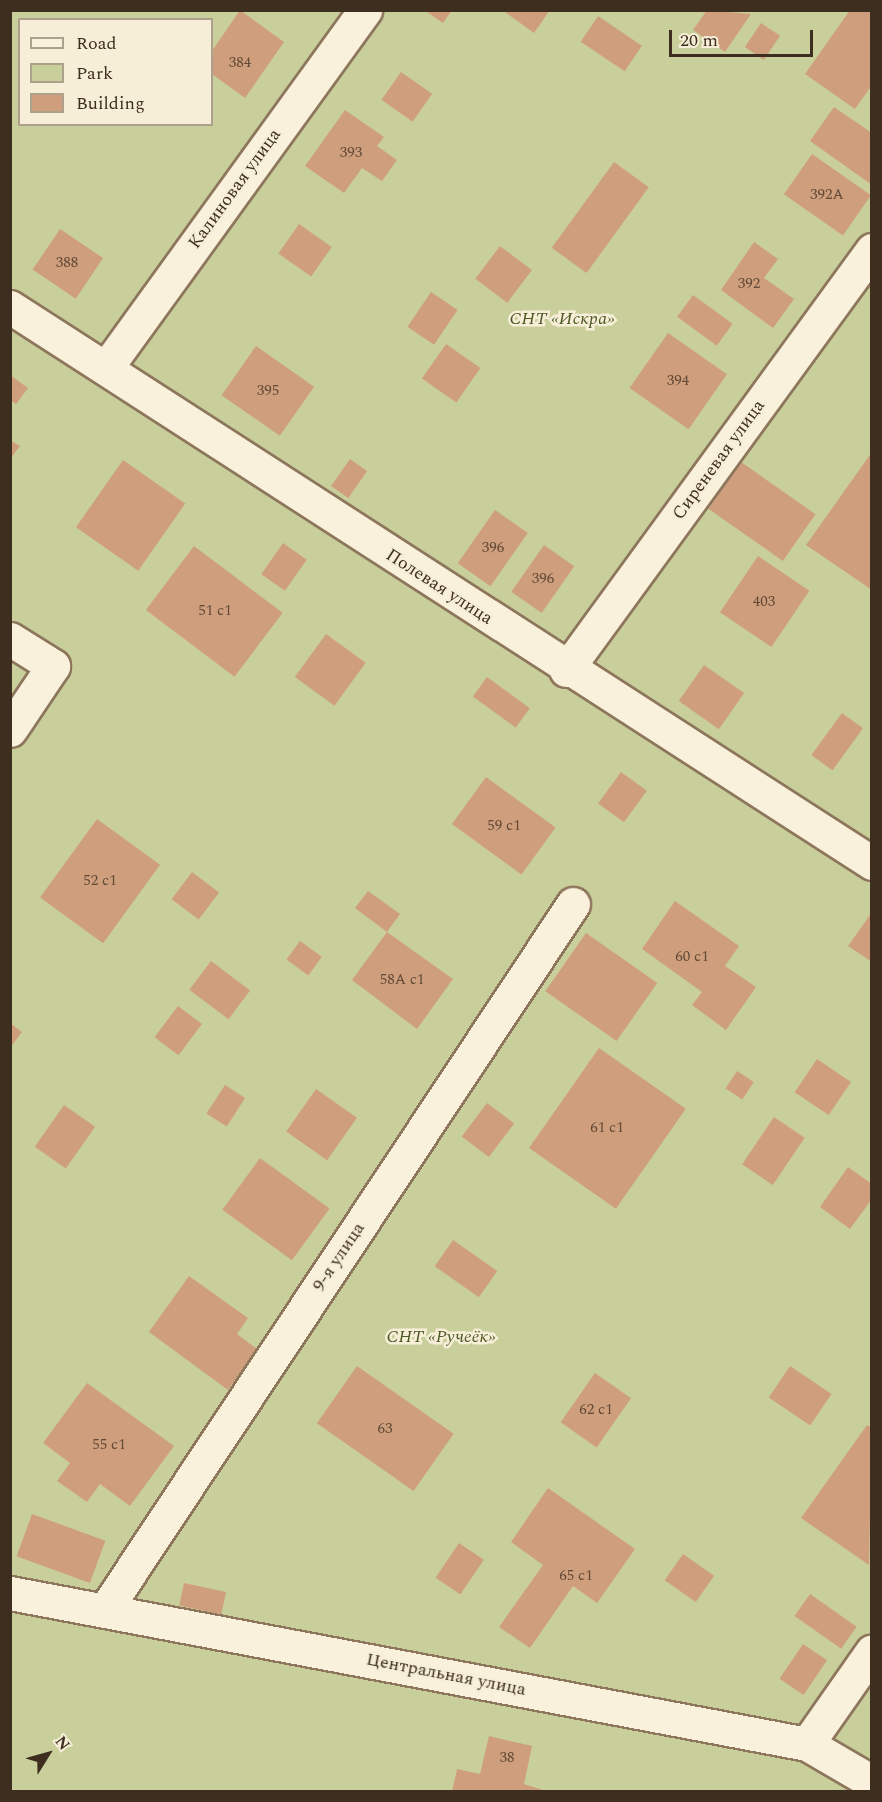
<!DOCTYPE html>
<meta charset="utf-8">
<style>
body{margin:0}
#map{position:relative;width:882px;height:1802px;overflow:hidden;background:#f0e4c8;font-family:Spectral,serif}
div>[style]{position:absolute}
.green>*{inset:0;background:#c9cf9b}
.building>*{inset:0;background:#cf9f7d;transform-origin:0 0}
.roads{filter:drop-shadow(2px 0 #8d765c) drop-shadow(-2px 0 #8d765c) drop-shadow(0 2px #8d765c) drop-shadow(0 -2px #8d765c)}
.minor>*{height:33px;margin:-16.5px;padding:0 16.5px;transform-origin:16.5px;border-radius:16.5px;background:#faf1dc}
span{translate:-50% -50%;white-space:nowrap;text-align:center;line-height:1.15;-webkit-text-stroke:5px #f7eed8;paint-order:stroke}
.number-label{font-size:15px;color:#624a37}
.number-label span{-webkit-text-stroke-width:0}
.street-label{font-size:18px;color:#3d2e20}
.park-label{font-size:18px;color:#4d5a26;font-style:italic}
.frame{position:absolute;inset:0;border:12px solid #3d2e20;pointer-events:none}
.legend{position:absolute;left:18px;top:18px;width:195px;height:108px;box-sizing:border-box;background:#f7eed8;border:2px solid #ada18e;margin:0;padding:8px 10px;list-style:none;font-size:18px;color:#3d2e20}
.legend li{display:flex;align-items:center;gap:12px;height:30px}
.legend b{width:30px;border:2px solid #ada18e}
.north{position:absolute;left:18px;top:1724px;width:60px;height:60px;-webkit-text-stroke:4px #f7eed8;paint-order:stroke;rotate:53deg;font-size:16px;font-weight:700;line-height:24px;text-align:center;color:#3d2e20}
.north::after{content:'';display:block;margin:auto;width:21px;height:27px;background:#3d2e20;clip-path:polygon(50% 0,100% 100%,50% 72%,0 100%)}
.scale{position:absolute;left:669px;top:30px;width:144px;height:27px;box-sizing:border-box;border:3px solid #3d2e20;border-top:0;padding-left:8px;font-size:18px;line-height:21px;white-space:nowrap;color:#3d2e20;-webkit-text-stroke:4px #f7eed8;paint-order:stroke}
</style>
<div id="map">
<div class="green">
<div style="clip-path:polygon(evenodd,11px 11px,871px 11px,871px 1791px,11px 1792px,11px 11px,20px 20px,212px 20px,212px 124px,20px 124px,20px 20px)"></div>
</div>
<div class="building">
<div style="clip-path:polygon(240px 10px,284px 42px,245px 98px,212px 74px,212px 51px)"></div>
<div style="clip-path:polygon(424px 10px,452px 10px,443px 23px)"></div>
<div style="clip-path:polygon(502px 10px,550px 10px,534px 33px)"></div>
<div style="clip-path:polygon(707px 10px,751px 14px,725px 52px,693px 30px)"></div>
<div style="clip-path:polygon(850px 10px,872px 10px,872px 85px,855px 109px,805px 74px)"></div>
<div style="left:598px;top:16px;width:53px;height:31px;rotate:34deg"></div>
<div style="left:761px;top:23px;width:23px;height:29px;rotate:34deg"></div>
<div style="left:401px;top:72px;width:38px;height:34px;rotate:35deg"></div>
<div style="clip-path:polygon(834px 107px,872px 133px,872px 185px,810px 141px)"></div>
<div style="clip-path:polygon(345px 110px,384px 137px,377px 146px,397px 160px,382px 181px,362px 168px,344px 193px,305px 166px)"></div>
<div style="left:812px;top:154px;width:72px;height:49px;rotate:35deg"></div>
<div style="left:614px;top:162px;width:43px;height:106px;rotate:36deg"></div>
<div style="left:299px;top:224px;width:40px;height:36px;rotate:35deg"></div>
<div style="left:60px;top:229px;width:52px;height:49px;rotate:34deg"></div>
<div style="clip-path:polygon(754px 242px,778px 259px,764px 278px,794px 299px,773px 328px,721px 290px)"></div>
<div style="left:500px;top:246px;width:40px;height:41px;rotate:37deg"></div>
<div style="left:431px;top:292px;width:32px;height:42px;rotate:34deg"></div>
<div style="left:693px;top:295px;width:49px;height:27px;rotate:36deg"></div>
<div style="left:668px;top:333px;width:72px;height:67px;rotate:35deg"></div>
<div style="left:446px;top:344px;width:42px;height:42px;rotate:35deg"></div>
<div style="left:256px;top:346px;width:71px;height:60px;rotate:35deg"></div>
<div style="clip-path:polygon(10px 375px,28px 388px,16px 404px,10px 400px)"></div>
<div style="clip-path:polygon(10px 440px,20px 446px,10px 459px)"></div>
<div style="clip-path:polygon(872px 452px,872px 590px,806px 545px)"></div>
<div style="left:350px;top:459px;width:21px;height:33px;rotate:35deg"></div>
<div style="left:123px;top:460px;width:76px;height:82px;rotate:35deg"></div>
<div style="left:741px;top:462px;width:91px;height:57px;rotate:35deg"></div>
<div style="left:495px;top:510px;width:40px;height:65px;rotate:35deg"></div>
<div style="left:283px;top:543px;width:29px;height:38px;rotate:35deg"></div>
<div style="left:544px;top:545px;width:37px;height:57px;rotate:35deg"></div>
<div style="left:194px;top:546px;width:111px;height:80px;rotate:37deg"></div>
<div style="left:758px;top:556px;width:62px;height:68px;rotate:34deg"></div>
<div style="left:326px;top:634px;width:49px;height:53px;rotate:36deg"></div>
<div style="left:704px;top:665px;width:49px;height:44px;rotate:35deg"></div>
<div style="left:487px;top:677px;width:53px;height:24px;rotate:36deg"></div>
<div style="left:842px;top:713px;width:26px;height:52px;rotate:36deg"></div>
<div style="left:621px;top:772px;width:32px;height:39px;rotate:36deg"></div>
<div style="left:486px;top:777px;width:86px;height:58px;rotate:36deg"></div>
<div style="left:97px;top:819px;width:78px;height:97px;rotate:36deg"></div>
<div style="left:192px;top:872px;width:34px;height:34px;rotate:37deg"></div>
<div style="clip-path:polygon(368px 891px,400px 914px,387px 932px,453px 979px,417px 1029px,352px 980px,387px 932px,355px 908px)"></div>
<div style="clip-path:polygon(675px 901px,739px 946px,725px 966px,756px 987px,726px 1030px,692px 1005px,702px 992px,642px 949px)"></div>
<div style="clip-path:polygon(872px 912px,872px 962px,848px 946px)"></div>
<div style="left:586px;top:933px;width:87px;height:71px;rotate:35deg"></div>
<div style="left:300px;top:941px;width:27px;height:23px;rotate:36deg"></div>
<div style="left:211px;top:961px;width:49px;height:36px;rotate:37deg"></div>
<div style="left:178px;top:1006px;width:30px;height:39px;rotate:37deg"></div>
<div style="clip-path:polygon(10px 1023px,22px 1032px,10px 1048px)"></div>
<div style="left:599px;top:1048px;width:106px;height:122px;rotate:35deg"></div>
<div style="left:817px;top:1059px;width:41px;height:40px;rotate:34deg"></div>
<div style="left:737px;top:1071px;width:20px;height:21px;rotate:33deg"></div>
<div style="left:225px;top:1085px;width:24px;height:34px;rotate:33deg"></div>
<div style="left:316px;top:1089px;width:50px;height:52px;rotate:35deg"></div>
<div style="left:487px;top:1103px;width:34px;height:42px;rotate:37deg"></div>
<div style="left:64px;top:1105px;width:38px;height:51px;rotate:35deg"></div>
<div style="left:774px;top:1117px;width:37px;height:57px;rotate:34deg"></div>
<div style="left:260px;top:1158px;width:86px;height:64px;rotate:36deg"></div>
<div style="clip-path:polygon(848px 1167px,872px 1184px,872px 1199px,850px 1229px,820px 1207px)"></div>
<div style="left:453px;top:1240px;width:54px;height:32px;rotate:35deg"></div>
<div style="clip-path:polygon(189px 1276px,248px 1318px,237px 1334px,257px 1349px,228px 1390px,149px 1332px)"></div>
<div style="left:357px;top:1366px;width:118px;height:70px;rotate:35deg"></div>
<div style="left:790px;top:1366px;width:50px;height:38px;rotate:34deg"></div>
<div style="left:595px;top:1373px;width:44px;height:60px;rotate:35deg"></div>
<div style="clip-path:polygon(87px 1383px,174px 1446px,130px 1506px,100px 1484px,87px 1502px,57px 1481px,70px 1463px,43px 1443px)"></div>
<div style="clip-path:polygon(867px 1425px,872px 1428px,869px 1565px,801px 1518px)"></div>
<div style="clip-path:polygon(548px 1488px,635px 1549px,597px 1603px,573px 1586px,530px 1648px,499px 1627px,543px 1565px,511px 1542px)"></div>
<div style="left:32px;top:1514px;width:78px;height:45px;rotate:20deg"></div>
<div style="left:459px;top:1543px;width:30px;height:42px;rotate:34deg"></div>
<div style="left:683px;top:1554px;width:38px;height:32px;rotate:35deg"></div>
<div style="left:184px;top:1583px;width:43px;height:23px;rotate:12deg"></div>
<div style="left:810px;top:1594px;width:57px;height:27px;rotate:35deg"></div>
<div style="left:803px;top:1644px;width:29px;height:42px;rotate:34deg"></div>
<div style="clip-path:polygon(489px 1736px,532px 1746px,524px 1784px,549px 1792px,452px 1792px,457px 1769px,480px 1774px)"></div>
</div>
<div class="roads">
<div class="minor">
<div style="left:10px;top:307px;width:1026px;rotate:32.82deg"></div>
<div style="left:106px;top:368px;width:442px;rotate:-54.1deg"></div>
<div style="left:10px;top:639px;width:51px;rotate:32.1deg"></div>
<div style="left:53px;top:666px;width:77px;rotate:123.9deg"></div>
<div style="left:566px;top:670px;width:520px;rotate:-53.92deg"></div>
<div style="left:10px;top:1593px;width:811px;rotate:10.73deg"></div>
<div style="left:807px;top:1744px;width:75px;rotate:30.3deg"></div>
<div style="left:105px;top:1610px;width:847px;rotate:-56.46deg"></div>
<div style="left:807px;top:1744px;width:113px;rotate:-55deg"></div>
</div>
</div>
<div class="number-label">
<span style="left:240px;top:63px">384</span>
<span style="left:351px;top:153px">393</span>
<span style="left:827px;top:195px">392А</span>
<span style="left:67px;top:263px">388</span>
<span style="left:749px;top:284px">392</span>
<span style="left:678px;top:381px">394</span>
<span style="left:268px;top:391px">395</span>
<span style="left:493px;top:548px">396</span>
<span style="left:543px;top:579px">396</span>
<span style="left:764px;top:602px">403</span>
<span style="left:215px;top:611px">51 с1</span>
<span style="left:504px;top:826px">59 с1</span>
<span style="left:100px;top:881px">52 с1</span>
<span style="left:692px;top:957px">60 с1</span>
<span style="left:402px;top:980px">58А с1</span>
<span style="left:607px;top:1128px">61 с1</span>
<span style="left:596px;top:1410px">62 с1</span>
<span style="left:385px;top:1429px">63</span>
<span style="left:109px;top:1445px">55 с1</span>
<span style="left:576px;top:1576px">65 с1</span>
<span style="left:507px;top:1758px">38</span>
</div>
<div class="street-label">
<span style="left:235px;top:189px;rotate:-54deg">Калиновая улица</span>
<span style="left:719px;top:460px;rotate:-54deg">Сиреневая улица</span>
<span style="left:439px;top:587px;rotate:33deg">Полевая улица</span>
<span style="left:339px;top:1257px;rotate:-56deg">9-я улица</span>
<span style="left:446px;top:1675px;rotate:11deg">Центральная улица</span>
</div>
<div class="park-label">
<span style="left:562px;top:319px">СНТ «Искра»</span>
<span style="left:441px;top:1337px">СНТ «Ручеёк»</span>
</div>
<div class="frame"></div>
<ul class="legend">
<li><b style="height:8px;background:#faf1dc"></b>Road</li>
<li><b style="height:16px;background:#c9cf9b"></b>Park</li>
<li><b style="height:16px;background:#cf9f7d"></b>Building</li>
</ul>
<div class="north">N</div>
<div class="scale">20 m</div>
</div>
